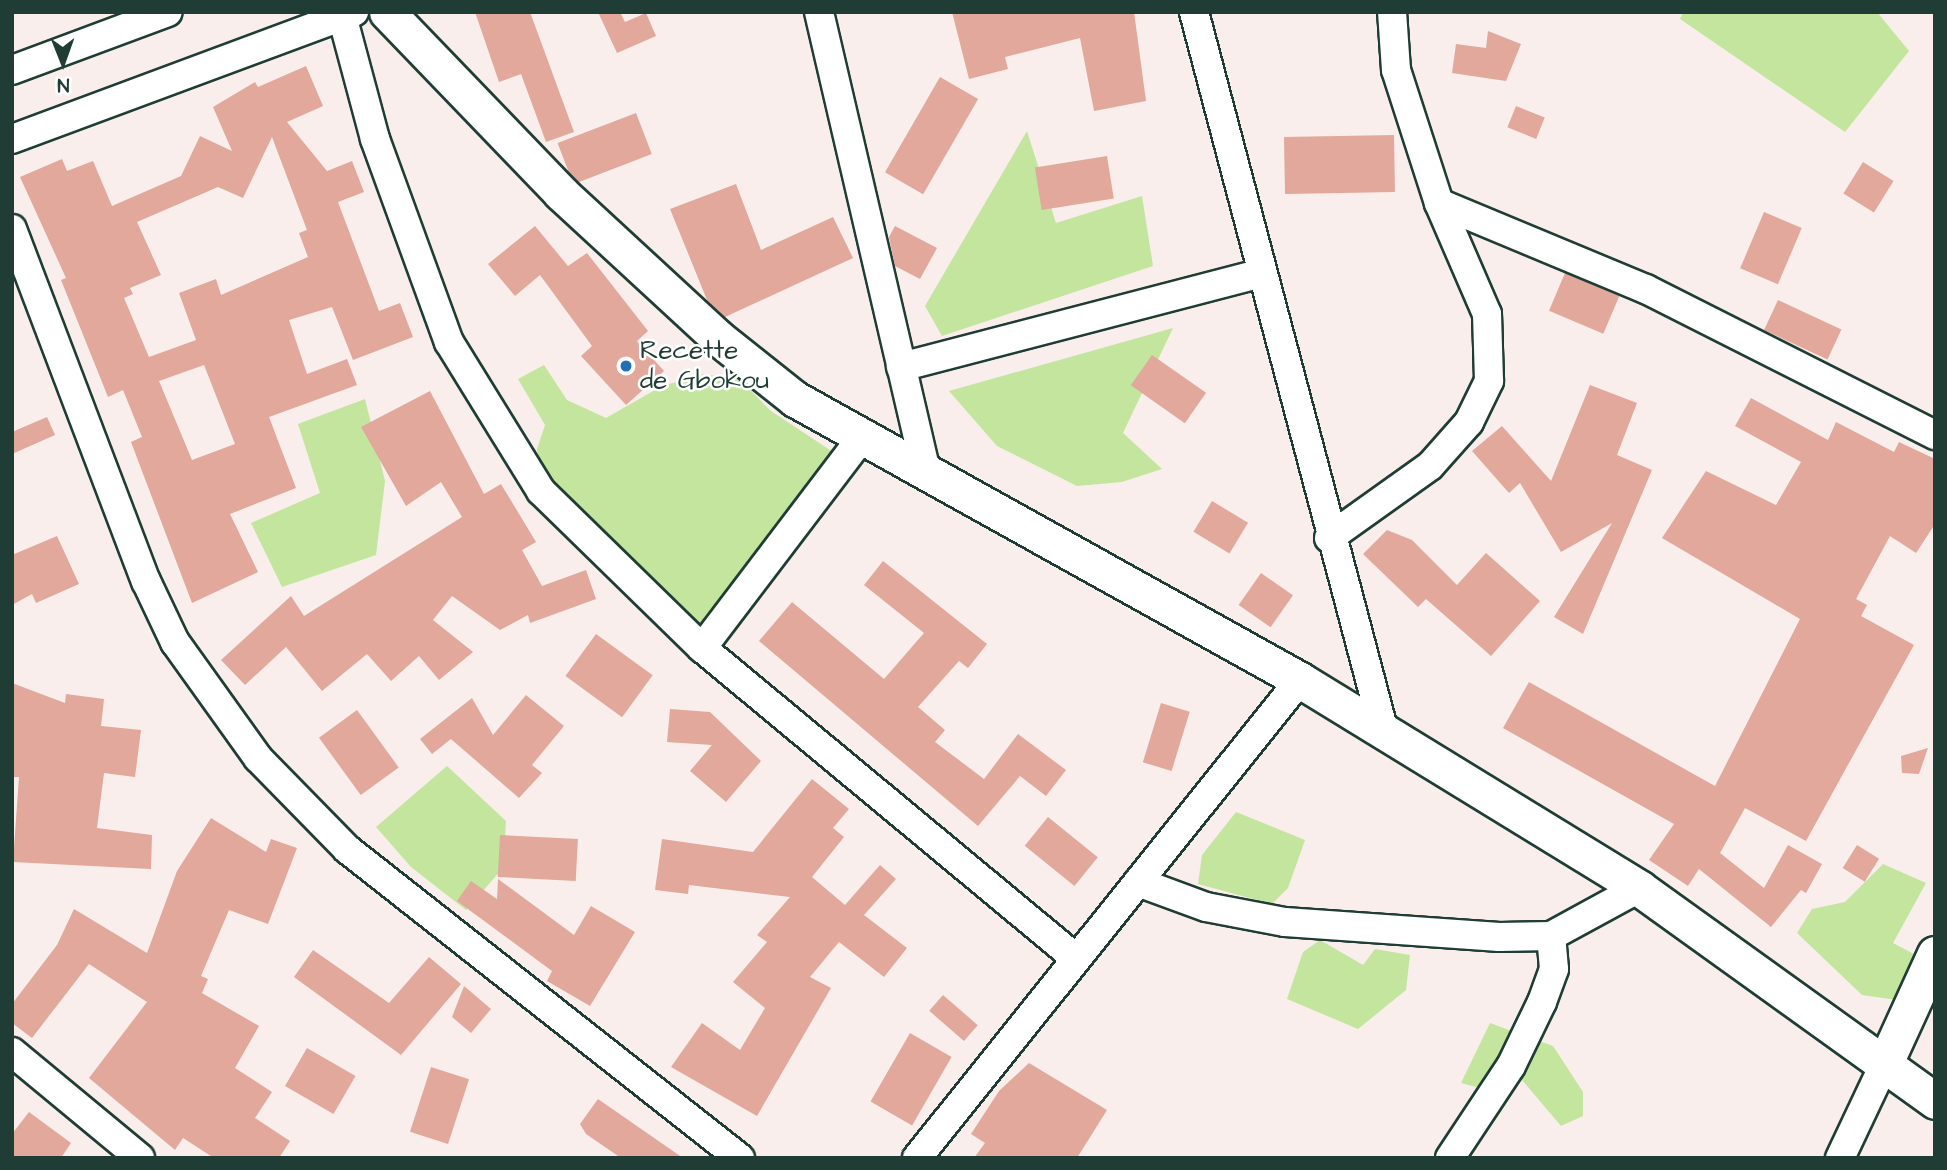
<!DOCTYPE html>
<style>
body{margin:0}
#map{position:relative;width:1947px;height:1170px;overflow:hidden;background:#f9eeeb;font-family:"Architects Daughter",sans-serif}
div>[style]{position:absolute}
.green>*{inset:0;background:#c3e59e}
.building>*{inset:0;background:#e1a89b;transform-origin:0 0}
.roads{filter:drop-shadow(2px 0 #1f3d34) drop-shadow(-2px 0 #1f3d34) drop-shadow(0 2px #1f3d34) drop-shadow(0 -2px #1f3d34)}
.minor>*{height:28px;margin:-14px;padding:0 14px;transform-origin:14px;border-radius:14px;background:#fff}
.tertiary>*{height:35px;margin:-17.5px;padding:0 17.5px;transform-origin:17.5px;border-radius:17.5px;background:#fff}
.dots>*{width:19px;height:19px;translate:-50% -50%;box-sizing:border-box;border:4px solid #fff;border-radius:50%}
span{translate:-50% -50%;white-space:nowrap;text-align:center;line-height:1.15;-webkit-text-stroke:5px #fff;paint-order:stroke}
.poi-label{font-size:26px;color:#1f3d34}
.left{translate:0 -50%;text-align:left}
.frame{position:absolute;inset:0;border:14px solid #1f3d34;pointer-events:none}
.north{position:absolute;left:28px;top:28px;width:70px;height:70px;-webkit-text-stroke:5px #fff;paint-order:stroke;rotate:179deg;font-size:19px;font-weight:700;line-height:28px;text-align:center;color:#1f3d34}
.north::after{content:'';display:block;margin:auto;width:24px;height:32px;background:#1f3d34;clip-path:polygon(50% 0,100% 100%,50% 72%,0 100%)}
</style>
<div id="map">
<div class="green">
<div style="clip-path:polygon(1683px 12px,1877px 12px,1909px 51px,1845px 132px,1680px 19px)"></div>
<div style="clip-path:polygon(1027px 131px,1056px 223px,1142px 196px,1153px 266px,942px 336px,925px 306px)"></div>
<div style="clip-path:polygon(1173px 328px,1123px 433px,1162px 469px,1122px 482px,1077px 486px,997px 446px,949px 391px)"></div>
<div style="clip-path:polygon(544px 365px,567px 400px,606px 418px,662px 386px,704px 374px,740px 380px,771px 411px,845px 460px,702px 648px,541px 491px,537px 449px,545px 425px,518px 379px)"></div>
<div style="clip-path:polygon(365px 399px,385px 481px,376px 555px,282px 587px,251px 523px,320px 493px,298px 424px)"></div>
<div style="clip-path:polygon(447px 766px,506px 821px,503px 868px,466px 910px,411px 867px,376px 827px)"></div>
<div style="clip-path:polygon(1236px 812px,1305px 840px,1288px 888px,1272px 904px,1198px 884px,1202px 855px)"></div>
<div style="clip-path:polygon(1883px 864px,1926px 883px,1893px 943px,1931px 963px,1904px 1001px,1862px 995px,1797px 933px,1812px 909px,1845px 902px)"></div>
<div style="clip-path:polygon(1320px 940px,1363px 965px,1375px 949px,1410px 955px,1406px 990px,1358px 1029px,1287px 999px,1303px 952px)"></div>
<div style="clip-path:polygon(1490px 1023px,1553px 1046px,1583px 1092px,1583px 1116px,1561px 1126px,1511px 1067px,1495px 1092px,1461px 1083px)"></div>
</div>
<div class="building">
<div style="clip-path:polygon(475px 12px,530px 12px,574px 132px,546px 142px,521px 74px,499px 82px)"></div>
<div style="clip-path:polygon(598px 12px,620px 12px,625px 22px,646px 13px,656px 36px,617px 53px)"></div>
<div style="clip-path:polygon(952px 12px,1134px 12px,1146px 101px,1094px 111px,1080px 38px,1005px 57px,1008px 69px,969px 79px)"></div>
<div style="clip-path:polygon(1488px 31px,1521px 44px,1506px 81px,1452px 73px,1456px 44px,1486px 48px)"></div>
<div style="clip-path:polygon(evenodd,306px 66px,323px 106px,287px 122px,327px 171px,352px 161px,364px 192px,338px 202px,379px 311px,400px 303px,413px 337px,353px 360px,332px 307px,289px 320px,307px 374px,347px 359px,357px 385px,269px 417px,296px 488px,230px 514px,258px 572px,192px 603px,131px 442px,142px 437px,123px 390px,108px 397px,61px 280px,66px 278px,20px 177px,62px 159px,67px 171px,93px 161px,112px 206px,181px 176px,200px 136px,232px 151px,213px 107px,255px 82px,258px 87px,306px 66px,272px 137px,307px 230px,299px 233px,308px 257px,221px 295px,216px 279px,179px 293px,196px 340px,149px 357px,124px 298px,133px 294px,130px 288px,161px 275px,137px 222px,218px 187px,243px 198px,272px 137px,306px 66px,204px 365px,235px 444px,192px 460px,159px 381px,204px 365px)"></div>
<div style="left:940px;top:77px;width:44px;height:110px;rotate:30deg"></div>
<div style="left:1516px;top:106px;width:31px;height:23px;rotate:22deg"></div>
<div style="left:636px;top:113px;width:44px;height:84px;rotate:69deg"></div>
<div style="left:1394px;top:135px;width:57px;height:110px;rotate:89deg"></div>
<div style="left:1107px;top:156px;width:43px;height:73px;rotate:81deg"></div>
<div style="left:1863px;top:162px;width:36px;height:37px;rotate:32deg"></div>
<div style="clip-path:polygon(736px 184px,761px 250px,833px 217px,853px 258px,725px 317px,707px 300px,670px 209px)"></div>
<div style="left:1764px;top:212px;width:41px;height:61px;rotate:23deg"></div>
<div style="clip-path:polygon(535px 226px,568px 266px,587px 253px,648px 331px,637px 341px,664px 371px,626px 405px,581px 356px,592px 346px,540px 275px,515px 296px,488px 264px)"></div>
<div style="clip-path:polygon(895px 226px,937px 248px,920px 279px,895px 266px,889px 237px)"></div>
<div style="left:1565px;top:273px;width:59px;height:41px;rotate:23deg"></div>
<div style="left:1778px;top:300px;width:70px;height:33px;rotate:25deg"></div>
<div style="left:1152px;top:355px;width:66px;height:37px;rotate:35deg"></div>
<div style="clip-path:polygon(1590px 385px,1637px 403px,1617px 455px,1652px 470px,1583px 634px,1554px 617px,1612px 523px,1561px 552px,1520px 483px,1509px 493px,1472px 451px,1502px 426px,1551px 481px)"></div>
<div style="clip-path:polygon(430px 391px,484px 494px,501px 484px,536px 542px,522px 550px,542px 586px,586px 570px,596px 599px,530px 623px,528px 615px,500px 630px,452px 596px,433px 620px,473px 652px,439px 680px,419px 656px,391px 681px,367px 654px,322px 691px,286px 647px,245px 685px,221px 660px,291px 596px,304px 616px,462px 517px,441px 482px,406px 506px,361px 427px)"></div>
<div style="clip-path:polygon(1751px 398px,1828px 440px,1836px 422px,1894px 452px,1899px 442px,1935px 459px,1935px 524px,1916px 553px,1890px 536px,1856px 599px,1867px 605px,1861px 616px,1914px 645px,1806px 841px,1745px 808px,1720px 853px,1764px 888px,1788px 845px,1822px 864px,1806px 893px,1801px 890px,1771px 927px,1699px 869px,1688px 886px,1649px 860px,1674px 824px,1503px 728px,1529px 682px,1715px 786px,1800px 619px,1662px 538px,1706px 471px,1776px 505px,1801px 462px,1735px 426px)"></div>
<div style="clip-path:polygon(47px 417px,55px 435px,12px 454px,12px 432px)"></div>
<div style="left:1212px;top:501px;width:42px;height:36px;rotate:31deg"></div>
<div style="clip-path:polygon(1387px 530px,1412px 540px,1457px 585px,1486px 553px,1540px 601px,1491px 656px,1426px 599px,1418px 607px,1363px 554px)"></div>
<div style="clip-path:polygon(57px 536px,79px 584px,36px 603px,32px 594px,12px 605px,12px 555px)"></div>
<div style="clip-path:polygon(883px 561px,987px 644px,968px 668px,959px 661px,918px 707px,945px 730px,935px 742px,984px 779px,1018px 734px,1066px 770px,1046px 796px,1020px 776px,978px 826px,759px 641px,792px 602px,884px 679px,924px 633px,864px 585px)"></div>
<div style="left:1261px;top:573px;width:39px;height:39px;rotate:35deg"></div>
<div style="left:596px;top:634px;width:70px;height:52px;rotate:36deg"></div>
<div style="clip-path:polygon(12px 683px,65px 703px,66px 694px,104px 699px,101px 726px,141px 730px,135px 777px,104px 773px,97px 828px,152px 835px,151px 869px,13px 862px,19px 777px,13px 777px)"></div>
<div style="clip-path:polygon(526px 695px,564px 726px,532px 765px,542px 773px,519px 798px,451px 739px,432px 754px,420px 739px,472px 698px,493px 735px)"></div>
<div style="left:1161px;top:703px;width:30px;height:62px;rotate:17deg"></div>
<div style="clip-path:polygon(670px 709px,710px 712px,761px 761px,726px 802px,690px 771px,712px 745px,667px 742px)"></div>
<div style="left:357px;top:710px;width:71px;height:47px;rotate:54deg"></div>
<div style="clip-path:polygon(1928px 748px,1919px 774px,1902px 773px,1901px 756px)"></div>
<div style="clip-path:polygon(812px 779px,849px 809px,833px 828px,844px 837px,812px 877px,845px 905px,880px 865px,896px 879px,864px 915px,907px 948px,884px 977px,839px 942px,810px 977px,831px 988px,757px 1116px,671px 1067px,702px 1023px,740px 1050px,765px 1008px,733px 982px,767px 942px,757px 935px,790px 897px,689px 885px,688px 894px,655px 890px,662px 839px,753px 852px)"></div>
<div style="left:1048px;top:817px;width:64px;height:37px;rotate:39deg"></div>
<div style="clip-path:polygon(211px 818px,266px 852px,271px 839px,297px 848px,268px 924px,229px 910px,201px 976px,208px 979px,202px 993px,259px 1026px,235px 1068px,272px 1092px,255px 1118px,290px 1141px,279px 1158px,214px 1158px,183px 1138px,175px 1150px,89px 1078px,147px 1002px,89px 964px,32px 1038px,12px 1023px,12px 1004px,57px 945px,74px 909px,147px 953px,177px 871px)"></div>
<div style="left:500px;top:835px;width:78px;height:42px;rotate:3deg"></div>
<div style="left:1857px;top:845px;width:26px;height:27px;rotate:32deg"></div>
<div style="clip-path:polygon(498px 879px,574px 935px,591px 906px,635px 932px,590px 1006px,547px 981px,552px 971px,457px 901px,471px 881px,497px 899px)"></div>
<div style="clip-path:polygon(313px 950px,389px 1003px,429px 957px,461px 984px,401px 1055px,294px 977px)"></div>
<div style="clip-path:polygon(464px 986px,491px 1009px,471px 1033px,452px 1017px)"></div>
<div style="left:943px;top:995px;width:46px;height:21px;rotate:41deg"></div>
<div style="left:910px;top:1033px;width:48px;height:79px;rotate:30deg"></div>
<div style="left:307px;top:1048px;width:56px;height:44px;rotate:30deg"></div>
<div style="clip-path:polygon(1029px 1063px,1107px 1110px,1077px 1158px,974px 1158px,985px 1143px,971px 1134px,999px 1091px)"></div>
<div style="left:431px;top:1067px;width:40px;height:68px;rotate:18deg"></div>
<div style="clip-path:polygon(598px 1099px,683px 1158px,621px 1158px,586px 1134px,580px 1124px)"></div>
<div style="clip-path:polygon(29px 1112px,71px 1143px,61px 1158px,12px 1158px,12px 1134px)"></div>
</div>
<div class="roads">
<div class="minor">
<div style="left:341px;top:12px;width:131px;rotate:75deg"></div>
<div style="left:375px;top:139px;width:216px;rotate:70deg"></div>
<div style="left:449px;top:342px;width:175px;rotate:58.3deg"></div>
<div style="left:541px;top:491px;width:225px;rotate:44.3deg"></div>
<div style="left:702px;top:648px;width:486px;rotate:39.7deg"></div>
<div style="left:819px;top:12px;width:475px;rotate:76.9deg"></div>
<div style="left:1194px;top:12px;width:745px;rotate:75.22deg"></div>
<div style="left:12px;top:70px;width:166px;rotate:-20.4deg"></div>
<div style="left:12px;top:139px;width:365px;rotate:-20.4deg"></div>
<div style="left:1439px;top:203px;width:224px;rotate:22.6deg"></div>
<div style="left:1646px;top:289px;width:324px;rotate:26.8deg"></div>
<div style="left:12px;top:229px;width:377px;rotate:69.2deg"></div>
<div style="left:146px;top:581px;width:68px;rotate:64.6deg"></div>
<div style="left:175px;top:642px;width:143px;rotate:54.4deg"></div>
<div style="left:258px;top:758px;width:127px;rotate:45.6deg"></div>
<div style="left:347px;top:849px;width:500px;rotate:38.2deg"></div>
<div style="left:901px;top:367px;width:373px;rotate:-14.6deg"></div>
<div style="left:1329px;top:538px;width:124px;rotate:-35.5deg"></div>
<div style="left:1430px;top:466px;width:59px;rotate:-48.4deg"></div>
<div style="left:1469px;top:422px;width:46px;rotate:-64deg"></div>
<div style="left:1489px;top:381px;width:67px;rotate:-91.7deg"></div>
<div style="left:1487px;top:314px;width:121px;rotate:-113.4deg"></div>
<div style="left:1439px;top:203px;width:140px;rotate:-107.9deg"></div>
<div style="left:1396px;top:70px;width:58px;rotate:-93.9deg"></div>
<div style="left:702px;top:648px;width:261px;rotate:-52.8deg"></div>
<div style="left:1138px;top:882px;width:72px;rotate:20.2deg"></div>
<div style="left:1206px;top:907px;width:80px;rotate:10.8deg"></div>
<div style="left:1285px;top:922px;width:215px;rotate:4deg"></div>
<div style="left:1499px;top:937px;width:52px;rotate:-1.1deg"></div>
<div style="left:1551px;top:936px;width:100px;rotate:-28.6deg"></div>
<div style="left:12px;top:1052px;width:166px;rotate:39.6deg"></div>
<div style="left:917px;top:1158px;width:613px;rotate:-51.3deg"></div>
<div style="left:1450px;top:1158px;width:110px;rotate:-56.5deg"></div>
<div style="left:1511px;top:1066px;width:71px;rotate:-64.2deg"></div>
<div style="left:1542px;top:1002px;width:35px;rotate:-70deg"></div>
<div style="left:1554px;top:969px;width:33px;rotate:-95deg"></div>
<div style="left:1840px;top:1158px;width:105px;rotate:-64.7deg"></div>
</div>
<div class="tertiary">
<div style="left:387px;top:12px;width:251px;rotate:46.1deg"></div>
<div style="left:561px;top:193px;width:212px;rotate:42.7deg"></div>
<div style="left:717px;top:337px;width:100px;rotate:38.5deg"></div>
<div style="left:795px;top:399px;width:578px;rotate:29.09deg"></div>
<div style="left:1300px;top:680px;width:398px;rotate:31.5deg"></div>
<div style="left:1639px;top:888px;width:365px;rotate:35.7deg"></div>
<div style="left:1885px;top:1063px;width:120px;rotate:-65.4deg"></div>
</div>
</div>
<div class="dots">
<div style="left:626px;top:366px;background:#1f6fb2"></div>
</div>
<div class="poi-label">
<span class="left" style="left:640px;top:366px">Recette<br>de Gbokou</span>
</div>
<div class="frame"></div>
<div class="north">N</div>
</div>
